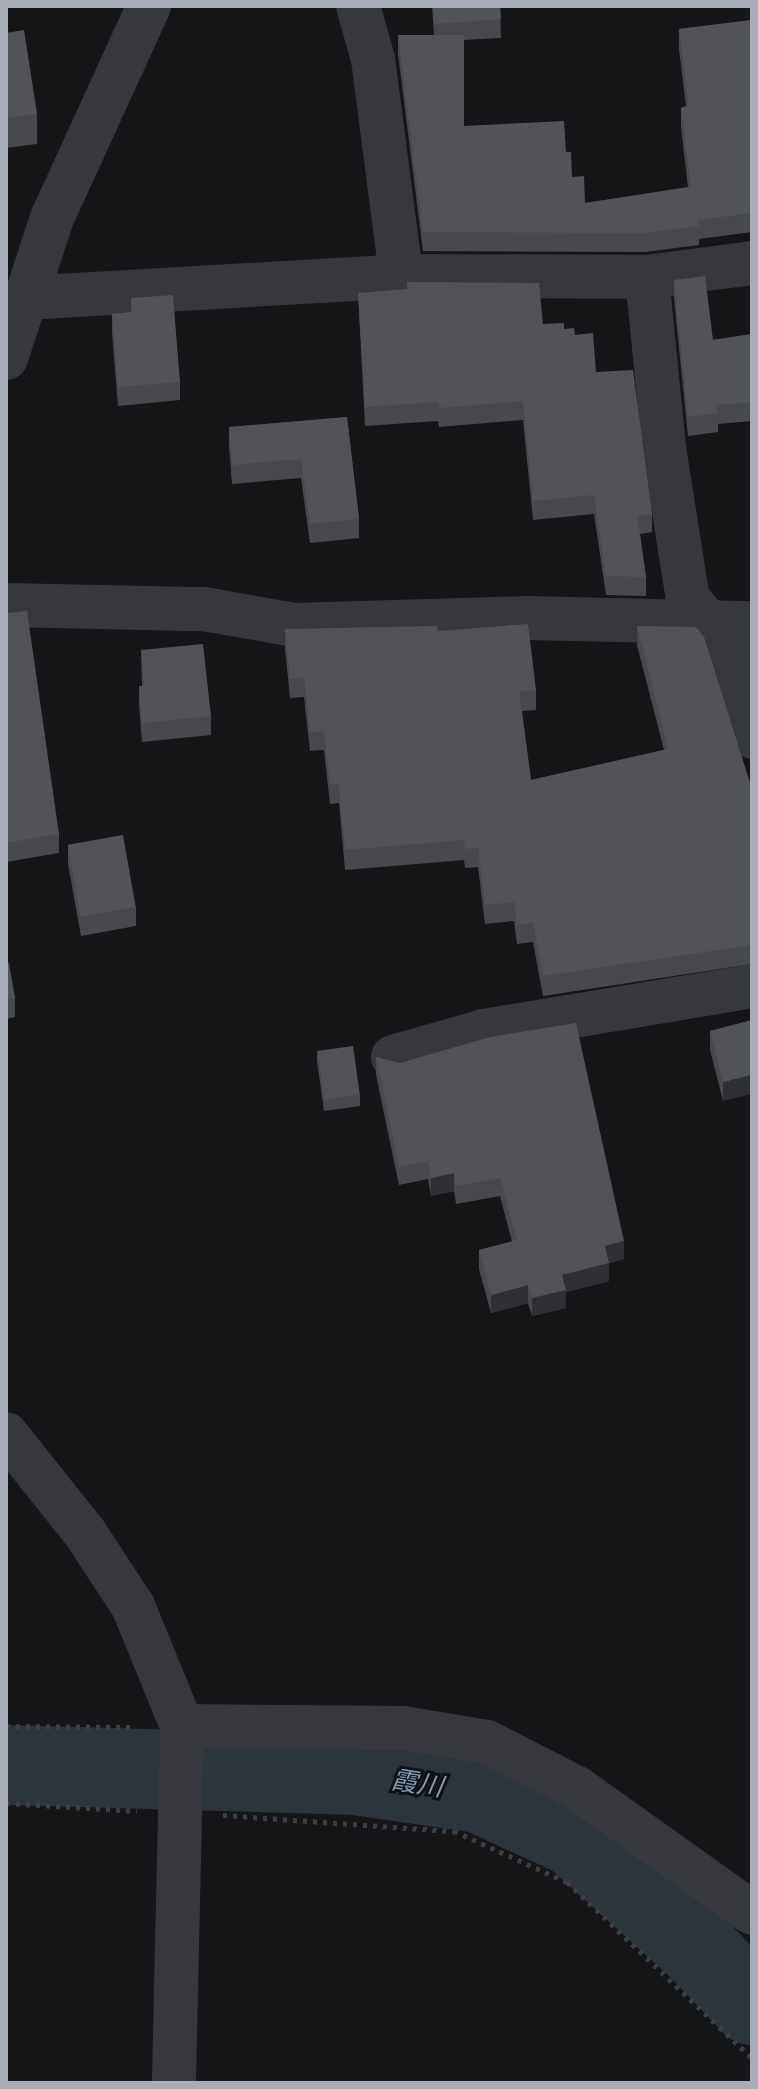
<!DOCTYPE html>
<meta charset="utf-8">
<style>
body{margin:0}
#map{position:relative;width:758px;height:2089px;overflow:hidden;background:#161618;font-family:"Fira Sans","Noto Sans JP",sans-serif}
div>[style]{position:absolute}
.stream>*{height:14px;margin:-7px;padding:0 7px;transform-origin:7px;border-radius:7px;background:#2c353c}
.river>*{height:80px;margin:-40px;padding:0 40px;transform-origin:40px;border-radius:40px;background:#2c353c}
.path>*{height:5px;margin-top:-2.5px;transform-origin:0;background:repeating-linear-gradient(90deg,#3d3f44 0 4px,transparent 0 10px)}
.minor>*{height:44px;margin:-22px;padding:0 22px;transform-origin:22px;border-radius:22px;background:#37383d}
.wall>*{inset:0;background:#47494d}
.shaded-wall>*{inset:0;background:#2f3033}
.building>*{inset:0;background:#525359;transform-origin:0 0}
span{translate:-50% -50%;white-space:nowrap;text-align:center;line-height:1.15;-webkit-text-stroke:6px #111113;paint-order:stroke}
.water-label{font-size:26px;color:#7f9bb3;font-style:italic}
.frame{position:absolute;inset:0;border:8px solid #a8adb8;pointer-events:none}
</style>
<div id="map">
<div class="stream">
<div style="left:700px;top:1950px;width:54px;rotate:15.1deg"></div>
</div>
<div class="river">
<div style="left:6px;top:1765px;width:348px;rotate:1.6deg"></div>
<div style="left:354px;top:1775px;width:126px;rotate:8.2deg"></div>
<div style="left:479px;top:1793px;width:106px;rotate:24.6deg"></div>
<div style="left:575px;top:1837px;width:169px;rotate:42.1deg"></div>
<div style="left:700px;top:1950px;width:76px;rotate:46.6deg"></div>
</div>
<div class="path">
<div style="left:6px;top:1726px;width:127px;rotate:0.5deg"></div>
<div style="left:6px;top:1803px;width:131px;rotate:3.5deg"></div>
<div style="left:223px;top:1815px;width:232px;rotate:4deg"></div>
<div style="left:454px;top:1831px;width:124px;rotate:24.3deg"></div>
<div style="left:567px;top:1882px;width:255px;rotate:43.6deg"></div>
</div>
<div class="minor">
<div style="left:358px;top:6px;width:55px;rotate:74.2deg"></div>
<div style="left:373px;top:59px;width:219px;rotate:82.6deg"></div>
<div style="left:647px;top:277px;width:172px;rotate:84.3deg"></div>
<div style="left:664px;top:448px;width:153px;rotate:81deg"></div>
<div style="left:688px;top:599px;width:60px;rotate:49.1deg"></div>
<div style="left:727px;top:644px;width:96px;rotate:75deg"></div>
<div style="left:24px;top:298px;width:378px;rotate:-3.3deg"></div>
<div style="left:401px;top:276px;width:246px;rotate:0.2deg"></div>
<div style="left:647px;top:277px;width:106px;rotate:-7.6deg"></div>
<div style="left:6px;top:358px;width:147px;rotate:-71.8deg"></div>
<div style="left:52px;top:218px;width:233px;rotate:-65.4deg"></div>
<div style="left:6px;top:605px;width:198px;rotate:1.2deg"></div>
<div style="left:204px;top:609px;width:91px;rotate:10.1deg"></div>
<div style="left:294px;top:625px;width:232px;rotate:-1.7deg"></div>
<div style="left:526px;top:618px;width:226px;rotate:1.3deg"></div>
<div style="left:393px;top:1057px;width:95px;rotate:-15.9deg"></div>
<div style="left:484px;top:1031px;width:272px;rotate:-9.5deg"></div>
<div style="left:6px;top:1434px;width:127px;rotate:51.4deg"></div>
<div style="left:85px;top:1533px;width:87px;rotate:56.7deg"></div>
<div style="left:133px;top:1606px;width:130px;rotate:67.8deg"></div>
<div style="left:182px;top:1726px;width:357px;rotate:91.3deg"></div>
<div style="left:182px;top:1726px;width:221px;rotate:0.5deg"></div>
<div style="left:403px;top:1728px;width:85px;rotate:9.5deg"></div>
<div style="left:487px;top:1742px;width:101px;rotate:27.1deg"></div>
<div style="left:577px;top:1788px;width:215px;rotate:35.5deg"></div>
</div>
<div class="wall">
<div style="clip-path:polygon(432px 6px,500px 6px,501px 38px,464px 40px,464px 126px,566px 152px,572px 177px,585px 203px,688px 187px,681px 127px,681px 108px,686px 106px,679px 49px,679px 29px,751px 20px,750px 6px,752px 6px,752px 232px,699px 239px,699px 245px,645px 252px,423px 251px,398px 54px,398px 35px,434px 35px)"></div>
<div style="clip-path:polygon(6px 33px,37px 114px,37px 144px,6px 148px)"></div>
<div style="clip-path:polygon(674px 280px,713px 340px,752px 334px,752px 421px,718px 424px,718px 432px,688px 436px,674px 299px)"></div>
<div style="clip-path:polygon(407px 282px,543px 324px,564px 329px,575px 335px,596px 372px,652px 514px,652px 532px,640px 534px,646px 577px,646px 596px,606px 595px,594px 514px,533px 520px,523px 420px,439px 427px,438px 421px,365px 426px,358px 293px,407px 289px)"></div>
<div style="clip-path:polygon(131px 298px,180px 382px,180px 400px,118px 406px,112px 333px,112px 314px,131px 312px)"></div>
<div style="clip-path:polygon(347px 417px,359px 519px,359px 538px,310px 543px,301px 478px,232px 484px,229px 446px,229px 427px)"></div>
<div style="clip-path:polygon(6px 613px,59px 834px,59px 853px,6px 862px)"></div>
<div style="clip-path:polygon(637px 626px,752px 789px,752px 964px,543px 996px,533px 942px,517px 944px,514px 921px,485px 924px,478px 867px,465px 868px,464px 860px,345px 870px,339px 803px,330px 804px,324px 750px,310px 751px,304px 697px,290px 698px,285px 649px,285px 629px,438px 631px,536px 690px,536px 710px,522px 711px,531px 780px,664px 750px,637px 645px)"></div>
<div style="clip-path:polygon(141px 650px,211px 716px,211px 735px,142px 742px,139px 705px,139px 686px,142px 686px)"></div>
<div style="clip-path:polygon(68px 845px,136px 907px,136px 926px,81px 936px,68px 864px)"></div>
<div style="clip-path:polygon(6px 963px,15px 998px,15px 1017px,6px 1019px)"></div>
<div style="clip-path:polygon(752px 1020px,723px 1101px,710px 1050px,710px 1031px)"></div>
<div style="clip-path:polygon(317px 1051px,360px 1095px,360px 1106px,324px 1111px,317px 1061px)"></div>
<div style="clip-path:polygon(376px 1057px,624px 1259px,609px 1263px,609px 1281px,566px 1292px,566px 1308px,532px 1316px,528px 1303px,491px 1313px,479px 1269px,479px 1250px,512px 1242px,500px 1196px,456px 1204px,454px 1191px,431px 1196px,428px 1179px,399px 1185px,376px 1075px)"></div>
</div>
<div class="shaded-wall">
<div style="clip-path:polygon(752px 1075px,752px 1094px,723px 1101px,723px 1082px)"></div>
<div style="clip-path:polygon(454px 1173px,454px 1191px,431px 1196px,431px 1178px)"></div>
<div style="clip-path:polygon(624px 1241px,624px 1259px,609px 1263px,609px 1281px,566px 1292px,566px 1308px,532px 1316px,532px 1298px,562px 1275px,605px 1246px)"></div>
<div style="clip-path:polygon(528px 1285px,528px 1303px,491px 1313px,491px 1295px)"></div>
</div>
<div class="building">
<div style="clip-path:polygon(433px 6px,500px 6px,501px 19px,434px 24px)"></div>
<div style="clip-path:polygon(752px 20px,752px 213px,698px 220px,699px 226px,645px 233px,423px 232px,398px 35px,464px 35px,464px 126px,564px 121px,566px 152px,571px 152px,572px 177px,584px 176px,585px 203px,691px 187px,681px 108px,689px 106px,679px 29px)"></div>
<div style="clip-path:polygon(24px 30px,37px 114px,6px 118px,6px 33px)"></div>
<div style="clip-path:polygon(705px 276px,713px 340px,752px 334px,752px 402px,716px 405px,718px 413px,688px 417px,674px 280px)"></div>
<div style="clip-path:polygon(407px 282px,539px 283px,543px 324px,564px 323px,564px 329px,574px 328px,575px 335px,593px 333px,596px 372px,633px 370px,652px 514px,637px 516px,646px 577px,606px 576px,594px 495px,533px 501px,523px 401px,439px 408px,438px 402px,365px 407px,358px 293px,408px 289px)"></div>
<div style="clip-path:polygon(173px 295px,180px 382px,118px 387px,112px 314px,132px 312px,131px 298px)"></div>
<div style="clip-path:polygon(347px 417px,359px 519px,310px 524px,301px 459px,232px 465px,229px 427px)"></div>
<div style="clip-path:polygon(27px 611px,59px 834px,6px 843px,6px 613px)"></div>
<div style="clip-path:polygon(528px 624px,536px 690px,519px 692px,531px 780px,668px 749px,637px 626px,696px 627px,704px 637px,752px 789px,752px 945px,543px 976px,533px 922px,517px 925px,514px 902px,485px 905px,478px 848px,465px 849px,464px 840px,345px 850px,339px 784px,330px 785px,324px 731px,310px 732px,304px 677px,290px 679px,285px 629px,437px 626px,438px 631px)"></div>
<div style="clip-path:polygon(203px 644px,211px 716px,142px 723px,139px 686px,144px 686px,141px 650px)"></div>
<div style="left:123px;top:835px;width:73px;height:56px;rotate:80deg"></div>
<div style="clip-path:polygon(6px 963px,9px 963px,15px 998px,6px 1000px)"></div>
<div style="clip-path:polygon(752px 1020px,752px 1075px,723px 1082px,710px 1031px)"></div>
<div style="clip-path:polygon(576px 1023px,624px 1241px,605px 1246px,609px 1263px,562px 1275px,566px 1290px,532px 1298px,528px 1285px,491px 1295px,479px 1250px,517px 1240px,500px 1178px,456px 1186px,454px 1173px,431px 1178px,428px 1161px,399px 1167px,376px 1057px,400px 1063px,490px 1037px)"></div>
<div style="left:353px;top:1046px;width:49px;height:36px;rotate:82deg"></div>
</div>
<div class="water-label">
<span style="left:417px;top:1784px;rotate:9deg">霞川</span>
</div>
<div class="frame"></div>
</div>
